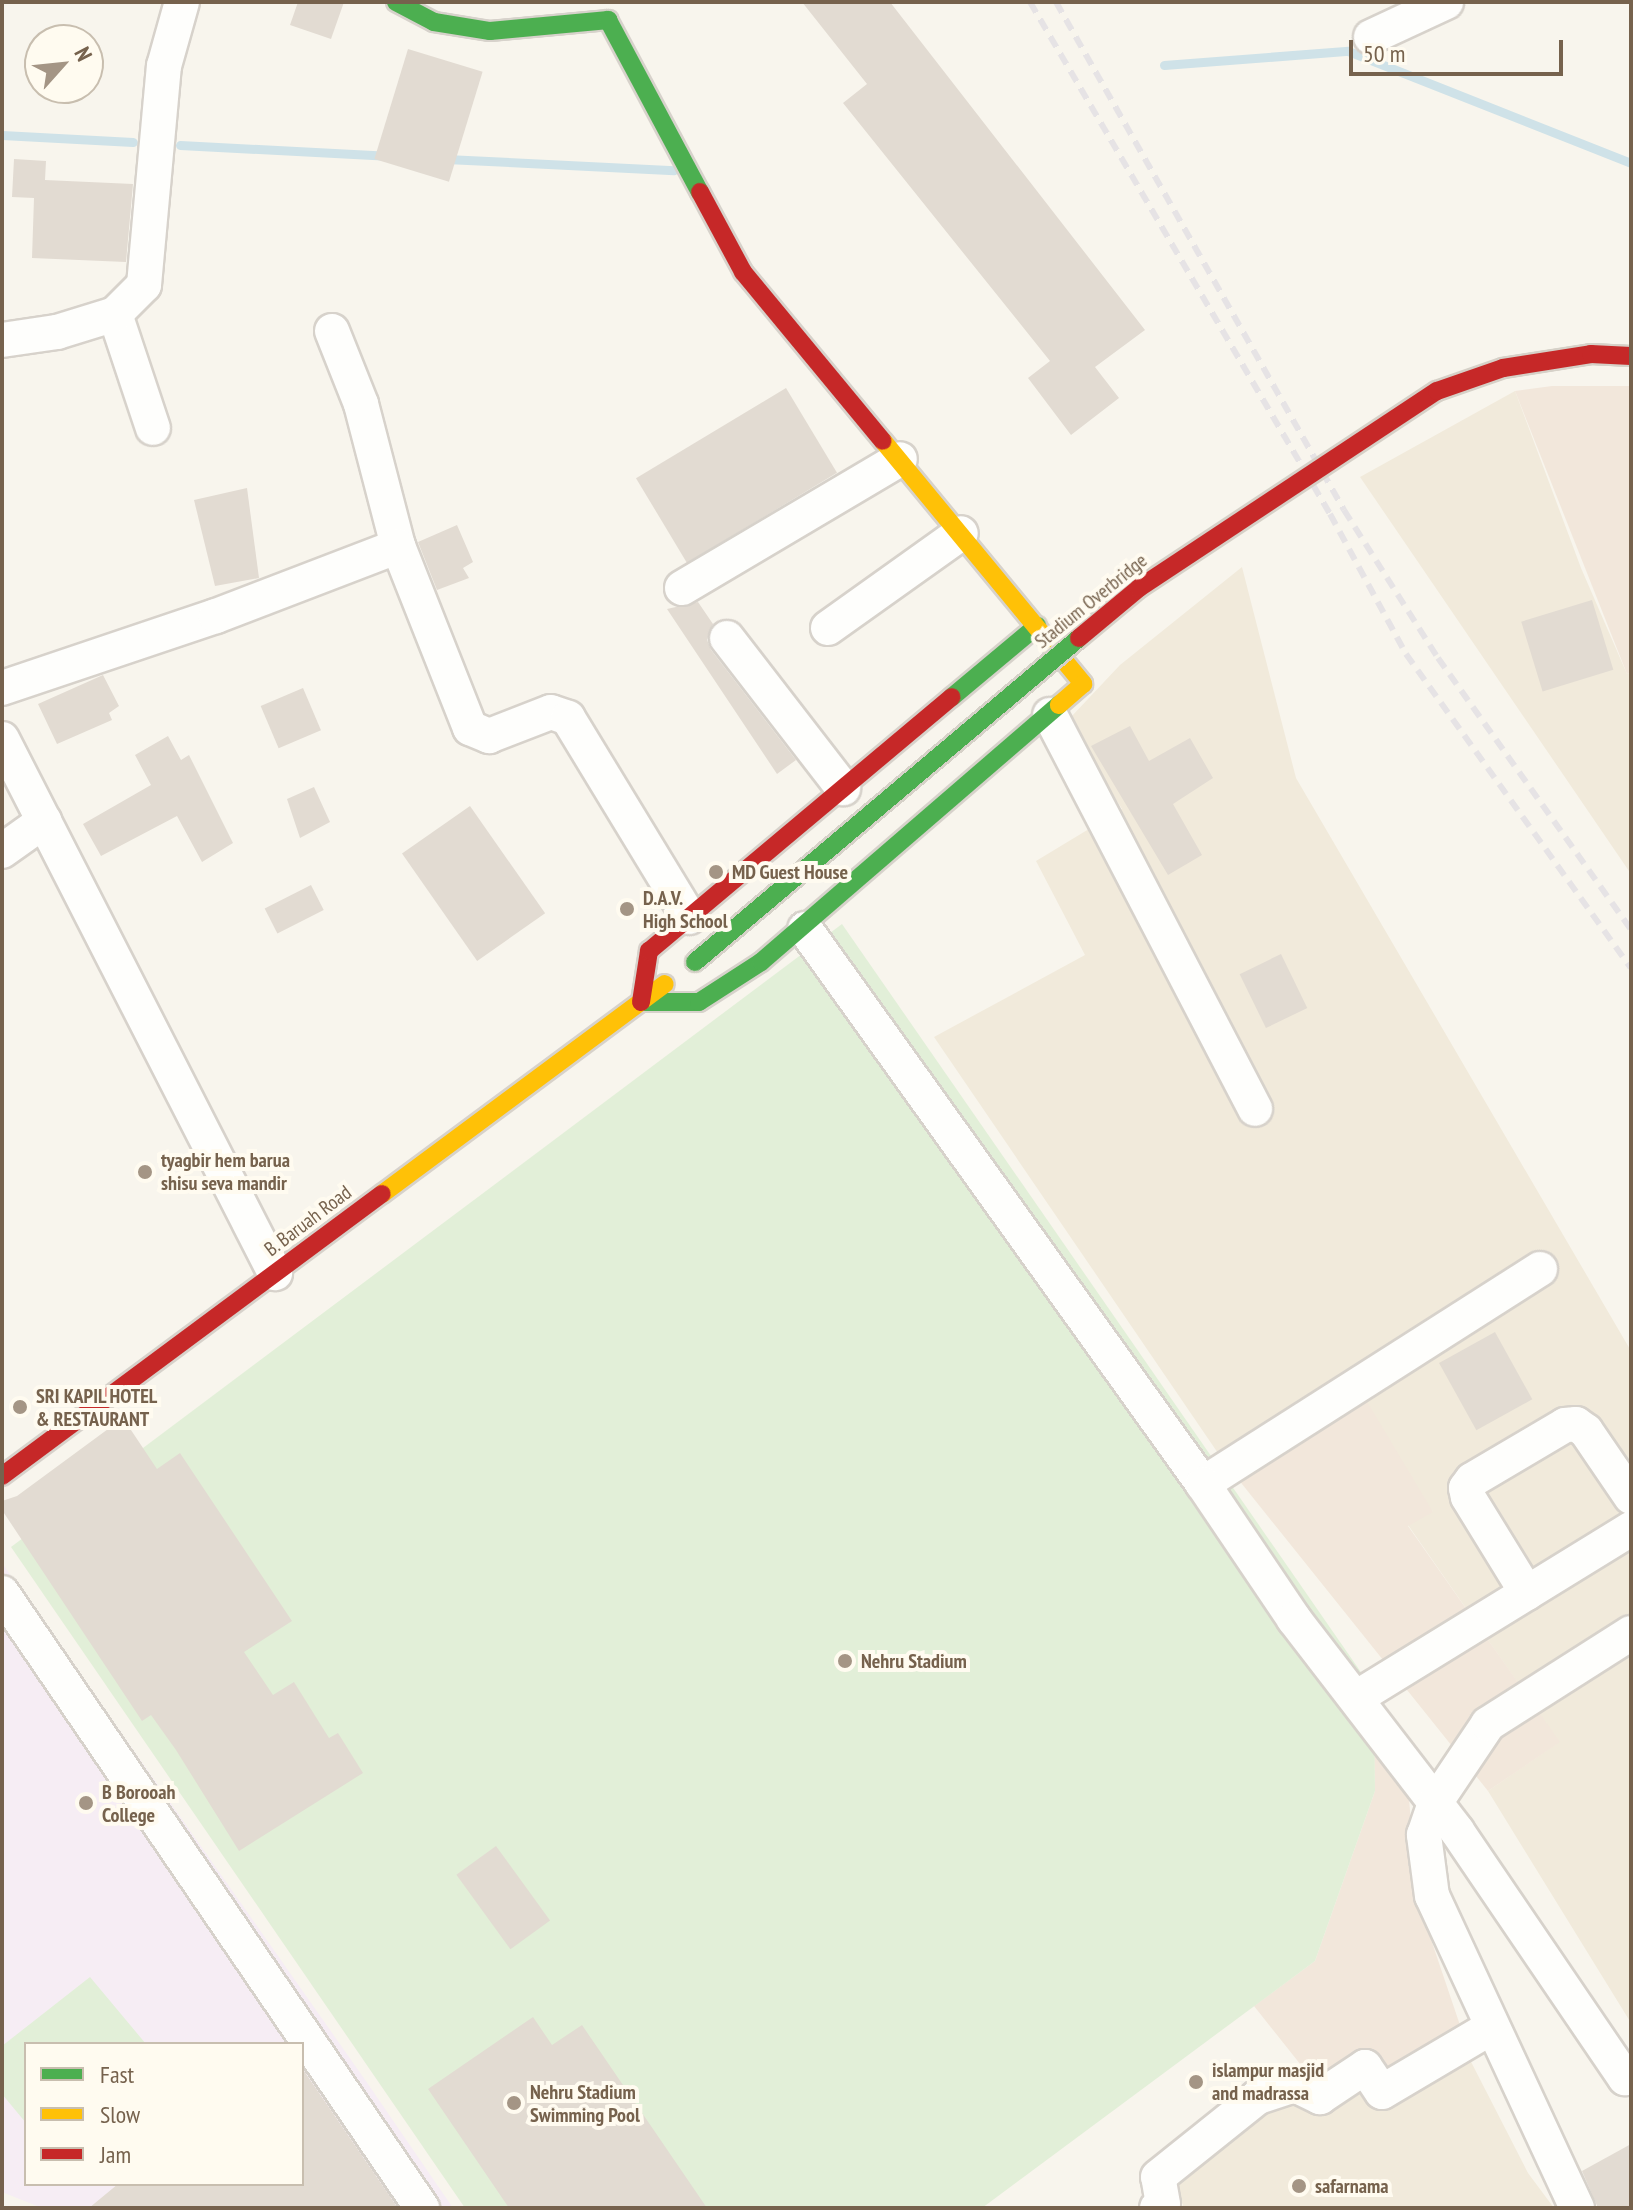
<!DOCTYPE html>
<style>
body{margin:0}
#map{position:relative;width:1633px;height:2210px;overflow:hidden;background:#f8f5ed;font-family:"PT Sans Narrow",sans-serif}
div>[style]{position:absolute}
.residential>*{inset:0;background:#f1eadb}
.commercial>*{inset:0;background:#f2e7db}
.education>*{inset:0;background:#f6edf4}
.green>*{inset:0;background:#e2efd8}
.stream>*{height:9px;margin:-4.5px;padding:0 4.5px;transform-origin:4.5px;border-radius:4.5px;background:#cfe2e8}
.building>*{inset:0;background:#e2dbd2;transform-origin:0 0}
.roads{filter:drop-shadow(2px 0 #d7d2cb) drop-shadow(-2px 0 #d7d2cb) drop-shadow(0 2px #d7d2cb) drop-shadow(0 -2px #d7d2cb)}
.street>*{height:34px;margin:-17px;padding:0 17px;transform-origin:17px;border-radius:17px;background:#fefefc}
.fast>*{height:18px;margin:-9px;padding:0 9px;transform-origin:9px;border-radius:9px;background:#4caf50}
.slow>*{height:18px;margin:-9px;padding:0 9px;transform-origin:9px;border-radius:9px;background:#ffc107}
.jam>*{height:18px;margin:-9px;padding:0 9px;transform-origin:9px;border-radius:9px;background:#c62828}
.rail>*{height:6px;margin-top:-3px;transform-origin:0;background:repeating-linear-gradient(90deg,#e6e3e5 0 12px,transparent 0 20px)}
.bridges{filter:drop-shadow(2px 0 #d6d1c8) drop-shadow(-2px 0 #d6d1c8) drop-shadow(0 2px #d6d1c8) drop-shadow(0 -2px #d6d1c8)}
.fast-bridge>*{height:18px;margin:-9px;padding:0 9px;transform-origin:9px;border-radius:9px;background:#4caf50}
.jam-bridge>*{height:18px;margin:-9px;padding:0 9px;transform-origin:9px;border-radius:9px;background:#c62828}
.dots>*{width:22px;height:22px;translate:-50% -50%;box-sizing:border-box;border:4px solid #fffbf0;border-radius:50%}
span{translate:-50% -50%;white-space:nowrap;text-align:center;line-height:1.15;-webkit-text-stroke:8px #fffbf0;paint-order:stroke}
.street-label{font-size:20px;color:#76624d}
.poi-label{font-size:20px;color:#76624d;font-weight:700}
.left{translate:0 -50%;text-align:left}
.frame{position:absolute;inset:0;border:4px solid #76624d;pointer-events:none}
.legend{position:absolute;left:24px;top:2042px;width:280px;height:144px;box-sizing:border-box;background:#fffbf0;border:2px solid #c8beaf;margin:0;padding:10px 14px;list-style:none;font-size:24px;color:#76624d}
.legend li{display:flex;align-items:center;gap:16px;height:40px}
.legend b{width:40px;border:2px solid #c8beaf}
.north{position:absolute;left:24px;top:24px;width:80px;height:80px;box-sizing:border-box;background:#fffbf0;border:2px solid #c8beaf;border-radius:50%;rotate:63deg;font-size:22px;font-weight:700;line-height:32px;text-align:center;color:#76624d}
.north::after{content:'';display:block;margin:auto;width:28px;height:36px;background:#a49585;clip-path:polygon(50% 0,100% 100%,50% 72%,0 100%)}
.scale{position:absolute;left:1349px;top:40px;width:214px;height:36px;box-sizing:border-box;border:4px solid #76624d;border-top:0;padding-left:10px;font-size:24px;line-height:28px;white-space:nowrap;color:#76624d;-webkit-text-stroke:6px #fffbf0;paint-order:stroke}
</style>
<div id="map">
<div class="residential">
<div style="clip-path:polygon(1515px 391px,1581px 568px,1627px 674px,1631px 672px,1631px 874px,1360px 477px)"></div>
<div style="clip-path:polygon(1242px 567px,1296px 778px,1631px 1351px,1631px 2023px,1488px 1791px,1559px 1742px,1408px 1525px,1433px 1511px,1222px 1459px,934px 1037px,1085px 955px,1036px 861px,1122px 809px,1073px 731px,1071px 717px,1120px 665px)"></div>
<div style="clip-path:polygon(1466px 2052px,1528px 2173px,1554px 2208px,1180px 2208px,1183px 2205px,1172px 2184px,1269px 2107px)"></div>
</div>
<div class="commercial">
<div style="clip-path:polygon(1552px 386px,1631px 386px,1631px 672px,1627px 674px,1515px 391px)"></div>
<div style="clip-path:polygon(1356px 1383px,1433px 1512px,1408px 1526px,1560px 1742px,1488px 1791px,1222px 1459px)"></div>
<div style="clip-path:polygon(1374px 1749px,1408px 1788px,1418px 1901px,1463px 2034px,1390px 2079px,1316px 2084px,1254px 2006px,1315px 1961px,1375px 1791px)"></div>
</div>
<div class="education">
<div style="clip-path:polygon(evenodd,2px 1563px,368px 2084px,453px 2208px,42px 2208px,2px 2192px,2px 1563px,26px 2044px,302px 2044px,302px 2184px,26px 2184px,26px 2044px)"></div>
</div>
<div class="green">
<div style="clip-path:polygon(842px 924px,1374px 1691px,1375px 1791px,1315px 1961px,982px 2208px,465px 2208px,11px 1547px)"></div>
<div style="clip-path:polygon(90px 1977px,146px 2044px,26px 2044px,26px 2123px,2px 2094px,2px 2046px)"></div>
</div>
<div class="stream">
<div style="left:1164px;top:65px;width:185px;rotate:-4.4deg"></div>
<div style="left:1348px;top:51px;width:304px;rotate:21.6deg"></div>
<div style="left:2px;top:135px;width:131px;rotate:3.1deg"></div>
<div style="left:180px;top:145px;width:207px;rotate:3deg"></div>
<div style="left:446px;top:159px;width:228px;rotate:2.8deg"></div>
</div>
<div class="building">
<div style="clip-path:polygon(298px 2px,344px 2px,331px 39px,290px 25px)"></div>
<div style="clip-path:polygon(802px 2px,890px 2px,1145px 330px,1095px 367px,1119px 398px,1071px 435px,1028px 378px,1050px 361px,843px 103px,867px 84px)"></div>
<div style="left:408px;top:49px;width:78px;height:115px;rotate:17deg"></div>
<div style="clip-path:polygon(14px 159px,46px 161px,45px 180px,133px 184px,126px 262px,32px 258px,34px 198px,12px 197px)"></div>
<div style="left:786px;top:388px;width:99px;height:175px;rotate:59deg"></div>
<div style="clip-path:polygon(247px 488px,259px 578px,215px 586px,194px 500px)"></div>
<div style="clip-path:polygon(457px 525px,473px 562px,463px 568px,469px 578px,437px 590px,418px 542px)"></div>
<div style="left:1592px;top:600px;width:73px;height:74px;rotate:73deg"></div>
<div style="clip-path:polygon(698px 602px,713px 624px,707px 640px,711px 650px,796px 760px,777px 774px,667px 609px)"></div>
<div style="clip-path:polygon(103px 675px,119px 706px,109px 713px,112px 720px,57px 744px,38px 704px)"></div>
<div style="left:303px;top:688px;width:46px;height:46px;rotate:67deg"></div>
<div style="clip-path:polygon(1130px 726px,1149px 761px,1190px 738px,1213px 778px,1173px 804px,1202px 855px,1168px 875px,1091px 746px)"></div>
<div style="clip-path:polygon(168px 736px,181px 760px,189px 755px,233px 843px,202px 862px,177px 816px,101px 856px,83px 824px,151px 785px,135px 755px)"></div>
<div style="clip-path:polygon(314px 787px,330px 822px,300px 838px,287px 799px)"></div>
<div style="left:470px;top:806px;width:131px;height:83px;rotate:55deg"></div>
<div style="left:311px;top:885px;width:28px;height:52px;rotate:63deg"></div>
<div style="left:1281px;top:954px;width:60px;height:46px;rotate:64deg"></div>
<div style="left:1495px;top:1332px;width:77px;height:64px;rotate:61deg"></div>
<div style="clip-path:polygon(123px 1418px,157px 1469px,180px 1453px,292px 1621px,244px 1652px,273px 1695px,294px 1682px,329px 1738px,338px 1733px,363px 1773px,239px 1851px,176px 1750px,151px 1715px,142px 1721px,2px 1510px,2px 1501px,17px 1496px)"></div>
<div style="left:496px;top:1846px;width:92px;height:49px;rotate:54deg"></div>
<div style="clip-path:polygon(533px 2017px,552px 2045px,582px 2025px,707px 2208px,509px 2208px,428px 2089px)"></div>
<div style="clip-path:polygon(302px 2068px,398px 2208px,89px 2208px,118px 2184px,302px 2184px)"></div>
<div style="clip-path:polygon(1631px 2144px,1631px 2208px,1598px 2208px,1582px 2171px)"></div>
</div>
<div class="roads">
<div class="street">
<div style="left:1371px;top:37px;width:83px;rotate:-25deg"></div>
<div style="left:115px;top:314px;width:120px;rotate:71.6deg"></div>
<div style="left:332px;top:331px;width:79px;rotate:68.3deg"></div>
<div style="left:361px;top:404px;width:147px;rotate:75.4deg"></div>
<div style="left:398px;top:546px;width:196px;rotate:68.4deg"></div>
<div style="left:470px;top:728px;width:21px;rotate:23deg"></div>
<div style="left:489px;top:736px;width:66px;rotate:-21.2deg"></div>
<div style="left:551px;top:712px;width:18px;rotate:19deg"></div>
<div style="left:568px;top:718px;width:233px;rotate:58.7deg"></div>
<div style="left:2px;top:340px;width:56px;rotate:-8.3deg"></div>
<div style="left:57px;top:332px;width:61px;rotate:-17.2deg"></div>
<div style="left:115px;top:314px;width:41px;rotate:-45deg"></div>
<div style="left:144px;top:285px;width:220px;rotate:-84.8deg"></div>
<div style="left:164px;top:66px;width:66px;rotate:-74.3deg"></div>
<div style="left:682px;top:588px;width:253px;rotate:-30.6deg"></div>
<div style="left:828px;top:628px;width:163px;rotate:-35.5deg"></div>
<div style="left:727px;top:638px;width:190px;rotate:52.3deg"></div>
<div style="left:2px;top:688px;width:226px;rotate:-18.6deg"></div>
<div style="left:216px;top:616px;width:195px;rotate:-21deg"></div>
<div style="left:1050px;top:715px;width:444px;rotate:62.5deg"></div>
<div style="left:2px;top:739px;width:600px;rotate:62.92deg"></div>
<div style="left:2px;top:851px;width:52px;rotate:-35.5deg"></div>
<div style="left:805px;top:929px;width:683px;rotate:54.36deg"></div>
<div style="left:1540px;top:1269px;width:400px;rotate:147.5deg"></div>
<div style="left:1203px;top:1484px;width:163px;rotate:56deg"></div>
<div style="left:1294px;top:1619px;width:267px;rotate:52.4deg"></div>
<div style="left:1457px;top:1831px;width:299px;rotate:55.8deg"></div>
<div style="left:1625px;top:2078px;width:6px;rotate:-18deg"></div>
<div style="left:2px;top:1593px;width:745px;rotate:55.67deg"></div>
<div style="left:1527px;top:1593px;width:113px;rotate:-121.6deg"></div>
<div style="left:1468px;top:1497px;width:9px;rotate:-103deg"></div>
<div style="left:1466px;top:1488px;width:10px;rotate:-53deg"></div>
<div style="left:1472px;top:1480px;width:108px;rotate:-30.6deg"></div>
<div style="left:1565px;top:1425px;width:11px;rotate:-5deg"></div>
<div style="left:1576px;top:1424px;width:12px;rotate:35deg"></div>
<div style="left:1586px;top:1431px;width:80px;rotate:55.7deg"></div>
<div style="left:1356px;top:1698px;width:323px;rotate:-31.6deg"></div>
<div style="left:1157px;top:2208px;width:7px;rotate:-34deg"></div>
<div style="left:1163px;top:2204px;width:27px;rotate:-100deg"></div>
<div style="left:1158px;top:2177px;width:128px;rotate:-38.7deg"></div>
<div style="left:1258px;top:2097px;width:39px;rotate:-18deg"></div>
<div style="left:1295px;top:2085px;width:28px;rotate:26deg"></div>
<div style="left:1320px;top:2097px;width:54px;rotate:-33.7deg"></div>
<div style="left:1365px;top:2067px;width:30px;rotate:56deg"></div>
<div style="left:1382px;top:2092px;width:128px;rotate:-30.6deg"></div>
<div style="left:1577px;top:2208px;width:344px;rotate:-114.9deg"></div>
<div style="left:1432px;top:1896px;width:62px;rotate:-97.5deg"></div>
<div style="left:1424px;top:1835px;width:34px;rotate:-71deg"></div>
<div style="left:1435px;top:1803px;width:95px;rotate:-56.1deg"></div>
<div style="left:1488px;top:1724px;width:169px;rotate:-32.5deg"></div>
</div>
<div class="fast">
<div style="left:396px;top:2px;width:43px;rotate:27.8deg"></div>
<div style="left:434px;top:22px;width:57px;rotate:9.1deg"></div>
<div style="left:490px;top:31px;width:119px;rotate:-5.3deg"></div>
<div style="left:608px;top:20px;width:195px;rotate:61.9deg"></div>
<div style="left:952px;top:697px;width:111px;rotate:-39.9deg"></div>
<div style="left:641px;top:1002px;width:58px"></div>
<div style="left:699px;top:1002px;width:74px;rotate:-32.8deg"></div>
<div style="left:761px;top:962px;width:394px;rotate:-40.8deg"></div>
</div>
<div class="slow">
<div style="left:883px;top:441px;width:315px;rotate:50.5deg"></div>
<div style="left:1083px;top:684px;width:32px;rotate:139deg"></div>
<div style="left:382px;top:1194px;width:352px;rotate:-36.6deg"></div>
</div>
<div class="jam">
<div style="left:700px;top:192px;width:91px;rotate:61.7deg"></div>
<div style="left:743px;top:272px;width:219px;rotate:50.4deg"></div>
<div style="left:641px;top:1002px;width:52px;rotate:-81.1deg"></div>
<div style="left:649px;top:951px;width:395px;rotate:-40deg"></div>
<div style="left:2px;top:1476px;width:473px;rotate:-36.6deg"></div>
</div>
</div>
<div class="rail">
<div style="left:1030px;top:2px;width:593px;rotate:59.63deg"></div>
<div style="left:1330px;top:514px;width:159px;rotate:61.5deg"></div>
<div style="left:1406px;top:654px;width:386px;rotate:54.4deg"></div>
<div style="left:1056px;top:2px;width:584px;rotate:60.45deg"></div>
<div style="left:1344px;top:510px;width:175px;rotate:57.6deg"></div>
<div style="left:1438px;top:658px;width:334px;rotate:54.6deg"></div>
</div>
<div class="bridges">
<div class="fast-bridge">
<div style="left:695px;top:962px;width:502px;rotate:-40.16deg"></div>
</div>
<div class="jam-bridge">
<div style="left:1079px;top:638px;width:78px;rotate:-39.8deg"></div>
<div style="left:1139px;top:588px;width:357px;rotate:-33.5deg"></div>
<div style="left:1437px;top:391px;width:70px;rotate:-19.2deg"></div>
<div style="left:1503px;top:368px;width:89px;rotate:-9deg"></div>
<div style="left:1591px;top:354px;width:40px;rotate:2.9deg"></div>
</div>
</div>
<div class="dots">
<div style="left:716px;top:872px;background:#a49585"></div>
<div style="left:627px;top:909px;background:#a49585"></div>
<div style="left:145px;top:1172px;background:#a49585"></div>
<div style="left:20px;top:1407px;background:#a49585"></div>
<div style="left:845px;top:1661px;background:#a49585"></div>
<div style="left:86px;top:1803px;background:#a49585"></div>
<div style="left:1196px;top:2082px;background:#a49585"></div>
<div style="left:514px;top:2103px;background:#a49585"></div>
<div style="left:1299px;top:2186px;background:#a49585"></div>
</div>
<div class="street-label">
<span style="left:1091px;top:601px;rotate:-39deg">Stadium Overbridge</span>
<span style="left:308px;top:1221px;rotate:-37deg">B. Baruah Road</span>
</div>
<div class="poi-label">
<span class="left" style="left:732px;top:872px">MD Guest House</span>
<span class="left" style="left:643px;top:910px">D.A.V.<br>High School</span>
<span class="left" style="left:161px;top:1172px">tyagbir hem barua<br>shisu seva mandir</span>
<span class="left" style="left:36px;top:1408px">SRI KAPIL HOTEL<br>&amp; RESTAURANT</span>
<span class="left" style="left:861px;top:1661px">Nehru Stadium</span>
<span class="left" style="left:102px;top:1804px">B Borooah<br>College</span>
<span class="left" style="left:1212px;top:2082px">islampur masjid<br>and madrassa</span>
<span class="left" style="left:530px;top:2104px">Nehru Stadium<br>Swimming Pool</span>
<span class="left" style="left:1315px;top:2186px">safarnama</span>
</div>
<div class="frame"></div>
<ul class="legend">
<li><b style="height:10px;background:#4caf50"></b>Fast</li>
<li><b style="height:10px;background:#ffc107"></b>Slow</li>
<li><b style="height:10px;background:#c62828"></b>Jam</li>
</ul>
<div class="north">N</div>
<div class="scale">50 m</div>
</div>
